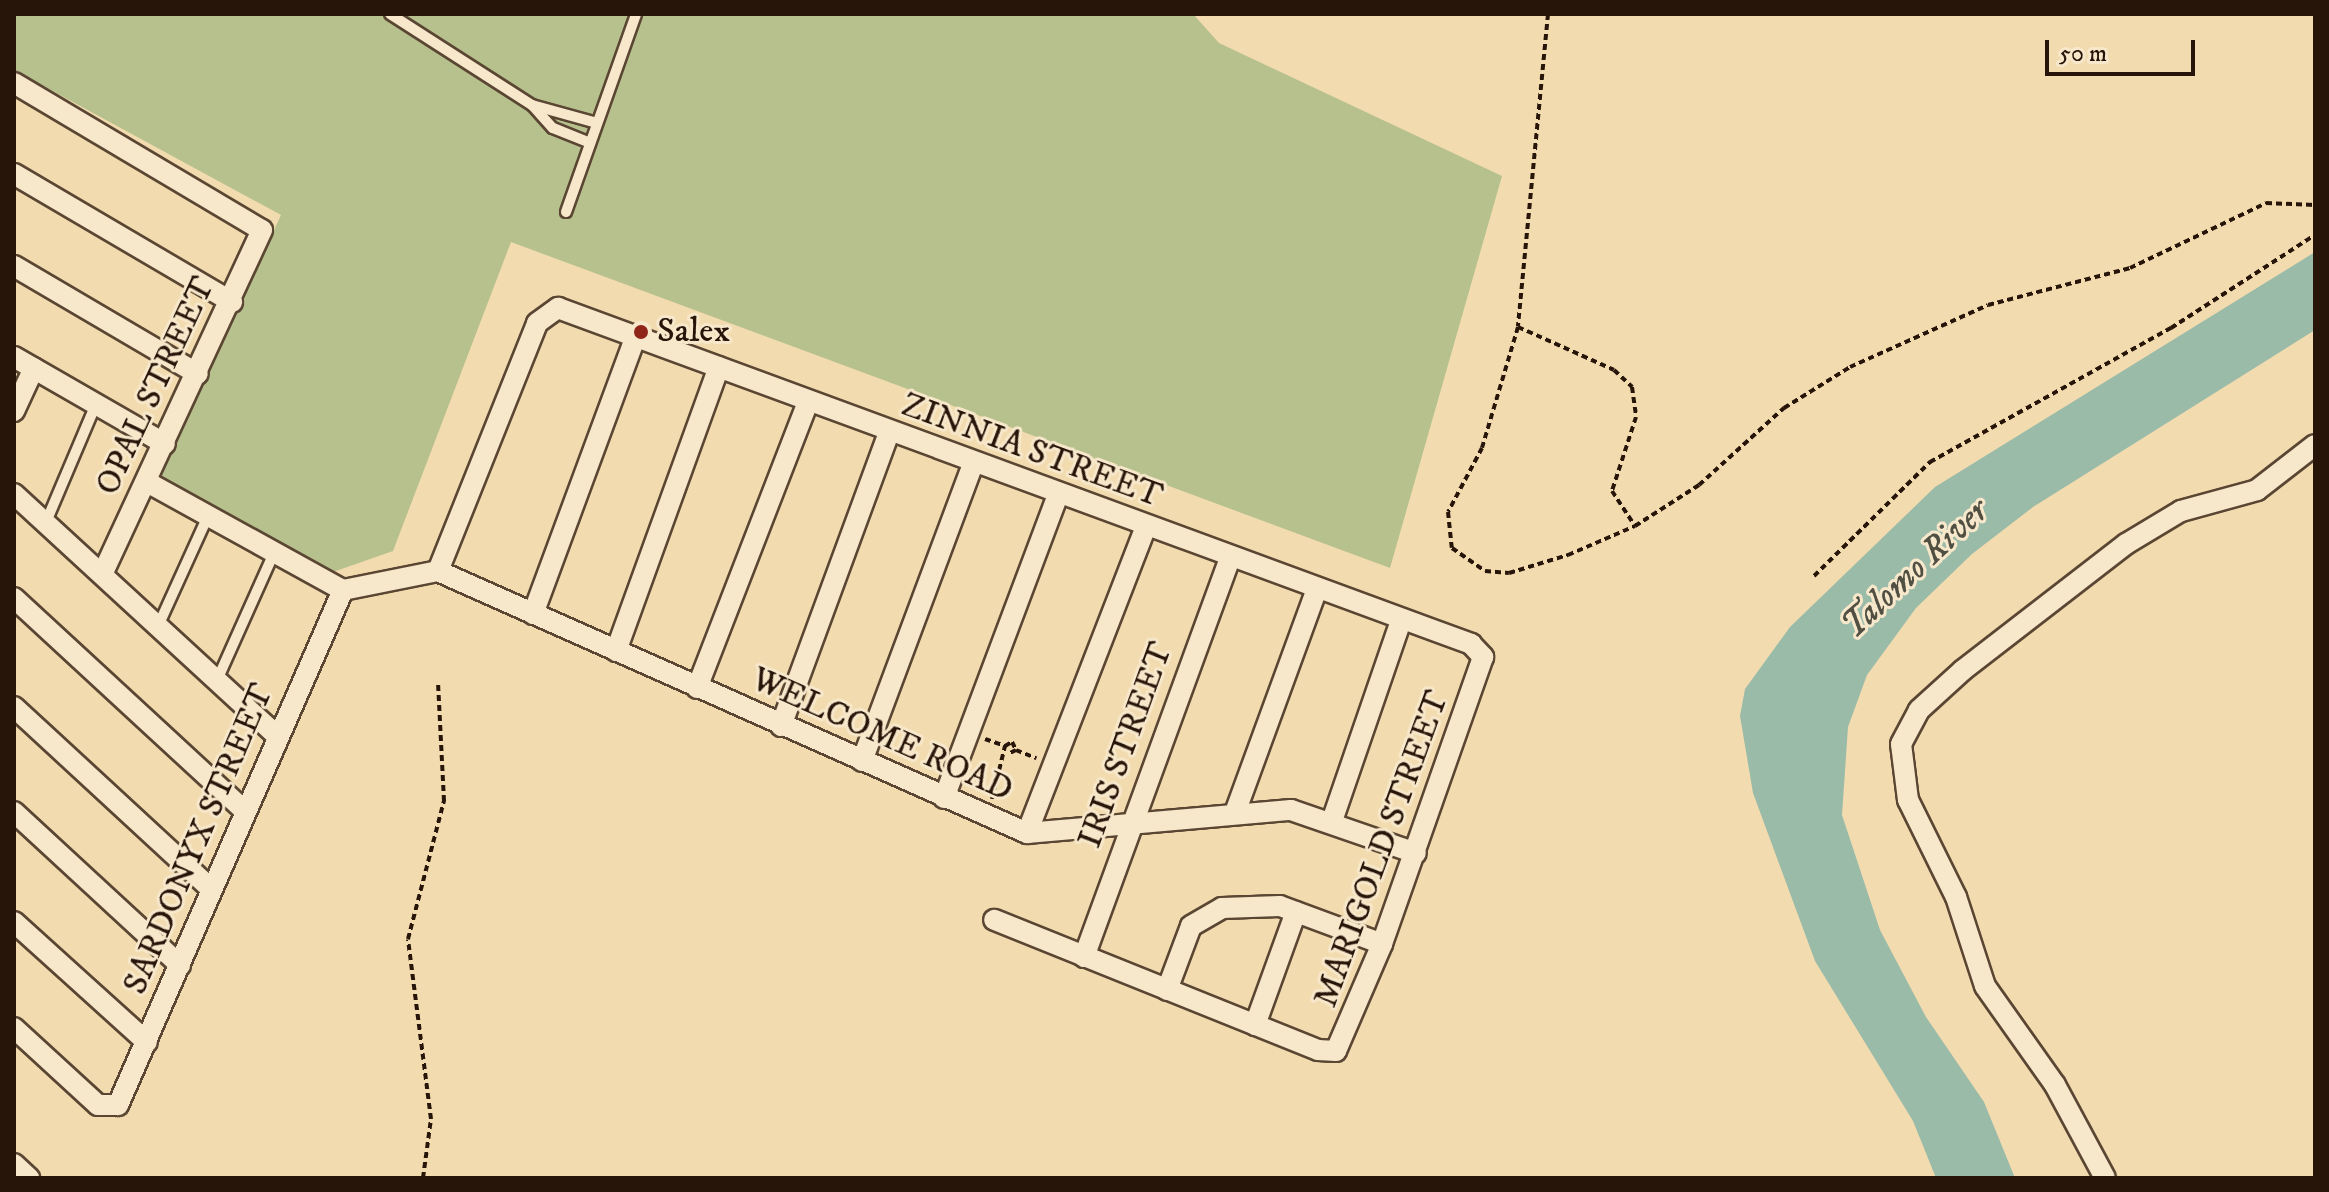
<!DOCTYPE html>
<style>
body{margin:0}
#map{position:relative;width:2329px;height:1192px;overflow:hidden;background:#f2dbaf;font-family:"IM FELL DW Pica",serif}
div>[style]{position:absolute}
.green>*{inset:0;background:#b7c18d}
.water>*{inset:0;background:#9bbba9}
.path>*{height:4px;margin-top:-2px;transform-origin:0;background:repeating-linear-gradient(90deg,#28150a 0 6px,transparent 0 10px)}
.roads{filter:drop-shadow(2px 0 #5a4633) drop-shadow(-2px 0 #5a4633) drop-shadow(0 2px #5a4633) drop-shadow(0 -2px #5a4633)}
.service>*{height:10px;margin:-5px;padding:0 5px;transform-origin:5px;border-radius:5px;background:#f7e8cb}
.minor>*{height:20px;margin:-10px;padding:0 10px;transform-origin:10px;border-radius:10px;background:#f7e8cb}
.dots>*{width:22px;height:22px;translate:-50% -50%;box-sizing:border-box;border:4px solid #f7e8cb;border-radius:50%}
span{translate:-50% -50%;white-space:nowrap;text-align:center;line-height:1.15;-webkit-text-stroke:6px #f7e8cb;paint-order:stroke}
.poi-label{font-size:34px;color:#28150a}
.left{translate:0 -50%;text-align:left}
.street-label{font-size:34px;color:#28150a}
.water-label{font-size:36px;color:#504f42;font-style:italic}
.frame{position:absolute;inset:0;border:16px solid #28150a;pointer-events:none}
.scale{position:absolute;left:2045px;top:40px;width:150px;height:36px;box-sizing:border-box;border:4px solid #28150a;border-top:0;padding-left:10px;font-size:24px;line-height:28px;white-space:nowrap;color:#28150a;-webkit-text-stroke:6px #f7e8cb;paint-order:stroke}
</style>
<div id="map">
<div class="green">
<div style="clip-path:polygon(14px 14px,1193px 14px,1219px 43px,1502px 176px,1390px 568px,511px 242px,393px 551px,330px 573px,159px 481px,281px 215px,14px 70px)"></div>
</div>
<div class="water">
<div style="clip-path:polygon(2315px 252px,2315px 330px,2033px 507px,1972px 554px,1916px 608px,1867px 675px,1848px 727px,1842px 815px,1880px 930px,1926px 1017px,1984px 1102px,2015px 1178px,1936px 1178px,1913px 1121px,1815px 961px,1753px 793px,1740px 716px,1745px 689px,1790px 627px,1935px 487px)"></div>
</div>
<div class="path">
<div style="left:1548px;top:14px;width:314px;rotate:95.5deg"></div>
<div style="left:1518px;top:327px;width:126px;rotate:106.6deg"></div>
<div style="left:1482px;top:448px;width:72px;rotate:118deg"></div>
<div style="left:1448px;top:512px;width:36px;rotate:84deg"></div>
<div style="left:1452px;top:548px;width:40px;rotate:34.9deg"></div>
<div style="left:1485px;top:571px;width:24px;rotate:5deg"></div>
<div style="left:1509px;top:573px;width:62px;rotate:-17deg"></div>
<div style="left:1568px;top:555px;width:73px;rotate:-23.4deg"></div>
<div style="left:1635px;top:526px;width:76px;rotate:-32.6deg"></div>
<div style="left:1699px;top:485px;width:115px;rotate:-42.2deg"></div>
<div style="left:1784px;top:408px;width:78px;rotate:-31.8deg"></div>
<div style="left:1850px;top:367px;width:151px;rotate:-24.2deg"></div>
<div style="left:1988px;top:305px;width:147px;rotate:-14.6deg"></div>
<div style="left:2130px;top:268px;width:151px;rotate:-25.5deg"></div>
<div style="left:2266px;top:203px;width:49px;rotate:2.3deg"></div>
<div style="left:1518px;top:327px;width:105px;rotate:24.1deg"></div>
<div style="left:1614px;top:370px;width:25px;rotate:43deg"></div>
<div style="left:1632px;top:387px;width:30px;rotate:82deg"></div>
<div style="left:1636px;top:417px;width:78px;rotate:108deg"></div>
<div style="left:1612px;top:491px;width:42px;rotate:56.7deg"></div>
<div style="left:1814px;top:576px;width:163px;rotate:-44.5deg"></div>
<div style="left:1930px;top:462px;width:276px;rotate:-29.1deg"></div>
<div style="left:2171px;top:328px;width:171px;rotate:-32.9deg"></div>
<div style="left:985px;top:739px;width:21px;rotate:19deg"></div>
<div style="left:1016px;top:750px;width:22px;rotate:22deg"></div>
<div style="left:992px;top:799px;width:55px;rotate:-76.2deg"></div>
<div style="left:1005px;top:746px;width:8px;rotate:-30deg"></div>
<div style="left:1012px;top:742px;width:9px;rotate:63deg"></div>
<div style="left:1016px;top:750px;width:9px;rotate:153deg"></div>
<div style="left:423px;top:1178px;width:60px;rotate:-82.3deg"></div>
<div style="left:431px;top:1119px;width:181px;rotate:-97.3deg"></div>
<div style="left:408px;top:939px;width:143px;rotate:-75.4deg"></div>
<div style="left:444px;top:801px;width:119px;rotate:-92.9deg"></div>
</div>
<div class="roads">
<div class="service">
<div style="left:390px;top:14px;width:169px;rotate:32.7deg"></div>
<div style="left:532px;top:105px;width:31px;rotate:48deg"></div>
<div style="left:553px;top:128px;width:40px;rotate:22deg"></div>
<div style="left:532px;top:105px;width:67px;rotate:15.5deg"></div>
<div style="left:566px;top:212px;width:210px;rotate:-70.5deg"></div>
<div style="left:46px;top:522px;width:128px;rotate:-67deg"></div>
<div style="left:159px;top:624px;width:119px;rotate:-65.6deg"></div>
<div style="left:218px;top:678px;width:137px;rotate:-65.9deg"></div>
</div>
<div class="minor">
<div style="left:14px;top:83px;width:288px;rotate:30.7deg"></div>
<div style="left:262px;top:230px;width:378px;rotate:114.9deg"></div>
<div style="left:14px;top:174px;width:253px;rotate:30.4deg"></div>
<div style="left:14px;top:266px;width:213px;rotate:30.4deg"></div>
<div style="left:14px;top:357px;width:174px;rotate:29.9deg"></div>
<div style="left:14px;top:411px;width:47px;rotate:-65.1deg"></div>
<div style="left:147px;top:482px;width:224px;rotate:28.9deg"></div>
<div style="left:14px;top:494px;width:357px;rotate:42.6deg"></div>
<div style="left:438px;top:571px;width:267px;rotate:-68.2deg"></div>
<div style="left:537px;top:323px;width:26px;rotate:-36deg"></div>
<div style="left:558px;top:308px;width:973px;rotate:20.2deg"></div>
<div style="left:1471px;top:644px;width:18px;rotate:47deg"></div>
<div style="left:1483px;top:657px;width:304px;rotate:109.4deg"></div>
<div style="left:1382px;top:944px;width:116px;rotate:113.3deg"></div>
<div style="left:1336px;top:1051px;width:18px;rotate:-177deg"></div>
<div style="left:1318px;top:1050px;width:349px;rotate:-158.1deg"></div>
<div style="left:343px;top:590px;width:97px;rotate:-11.3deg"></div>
<div style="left:438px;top:571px;width:645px;rotate:23.98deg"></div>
<div style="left:1027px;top:833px;width:265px;rotate:-5deg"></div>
<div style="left:1291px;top:810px;width:132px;rotate:19deg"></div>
<div style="left:14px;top:598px;width:313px;rotate:42.7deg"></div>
<div style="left:533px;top:614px;width:296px;rotate:-69.7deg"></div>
<div style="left:616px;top:651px;width:302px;rotate:-70.1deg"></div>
<div style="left:697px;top:688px;width:307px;rotate:-68.8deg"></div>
<div style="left:14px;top:707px;width:267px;rotate:42.7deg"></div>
<div style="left:781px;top:726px;width:312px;rotate:-69.8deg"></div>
<div style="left:862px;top:761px;width:317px;rotate:-69.5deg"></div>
<div style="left:944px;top:798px;width:324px;rotate:-69.4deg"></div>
<div style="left:1236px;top:810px;width:235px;rotate:-69.9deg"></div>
<div style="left:14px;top:812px;width:226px;rotate:42.7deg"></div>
<div style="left:1332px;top:821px;width:212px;rotate:-71deg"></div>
<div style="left:1027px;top:833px;width:329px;rotate:-68.8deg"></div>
<div style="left:14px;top:922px;width:179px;rotate:42.1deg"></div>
<div style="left:1084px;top:957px;width:426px;rotate:-69.9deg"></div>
<div style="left:1167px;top:990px;width:68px;rotate:-69.4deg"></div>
<div style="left:1191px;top:926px;width:36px;rotate:-30deg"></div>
<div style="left:1222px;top:908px;width:58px;rotate:-2deg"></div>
<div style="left:1280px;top:906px;width:109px;rotate:20.4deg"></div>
<div style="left:1255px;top:1025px;width:120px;rotate:-70.1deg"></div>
<div style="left:14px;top:1028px;width:114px;rotate:42.5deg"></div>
<div style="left:98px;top:1105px;width:20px"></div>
<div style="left:118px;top:1105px;width:562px;rotate:-66.4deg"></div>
<div style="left:14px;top:1164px;width:21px;rotate:43deg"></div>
<div style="left:2105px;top:1178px;width:106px;rotate:-118.3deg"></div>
<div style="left:2055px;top:1085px;width:121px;rotate:-125.3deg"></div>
<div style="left:1985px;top:986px;width:94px;rotate:-108deg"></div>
<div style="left:1956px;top:897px;width:108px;rotate:-116.3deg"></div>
<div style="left:1908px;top:800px;width:56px;rotate:-97.1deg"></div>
<div style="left:1901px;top:744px;width:38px;rotate:-62deg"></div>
<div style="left:1919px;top:710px;width:59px;rotate:-42.3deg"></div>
<div style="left:1963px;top:670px;width:206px;rotate:-37.7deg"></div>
<div style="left:2126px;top:544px;width:64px;rotate:-31deg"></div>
<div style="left:2181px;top:511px;width:79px;rotate:-15.4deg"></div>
<div style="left:2257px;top:490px;width:73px;rotate:-37.8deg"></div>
</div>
</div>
<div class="dots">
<div style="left:641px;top:332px;background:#8f2418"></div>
</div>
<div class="poi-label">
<span class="left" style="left:657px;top:332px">Salex</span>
</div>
<div class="street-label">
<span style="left:156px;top:386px;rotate:-65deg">OPAL STREET</span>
<span style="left:1032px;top:451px;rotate:20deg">ZINNIA STREET</span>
<span style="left:882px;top:735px;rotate:24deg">WELCOME ROAD</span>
<span style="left:1126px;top:745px;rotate:-70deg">IRIS STREET</span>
<span style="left:199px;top:839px;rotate:-67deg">SARDONYX STREET</span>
<span style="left:1382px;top:849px;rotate:-70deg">MARIGOLD STREET</span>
</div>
<div class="water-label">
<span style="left:1915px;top:569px;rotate:-43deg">Talomo River</span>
</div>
<div class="frame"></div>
<div class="scale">50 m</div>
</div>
